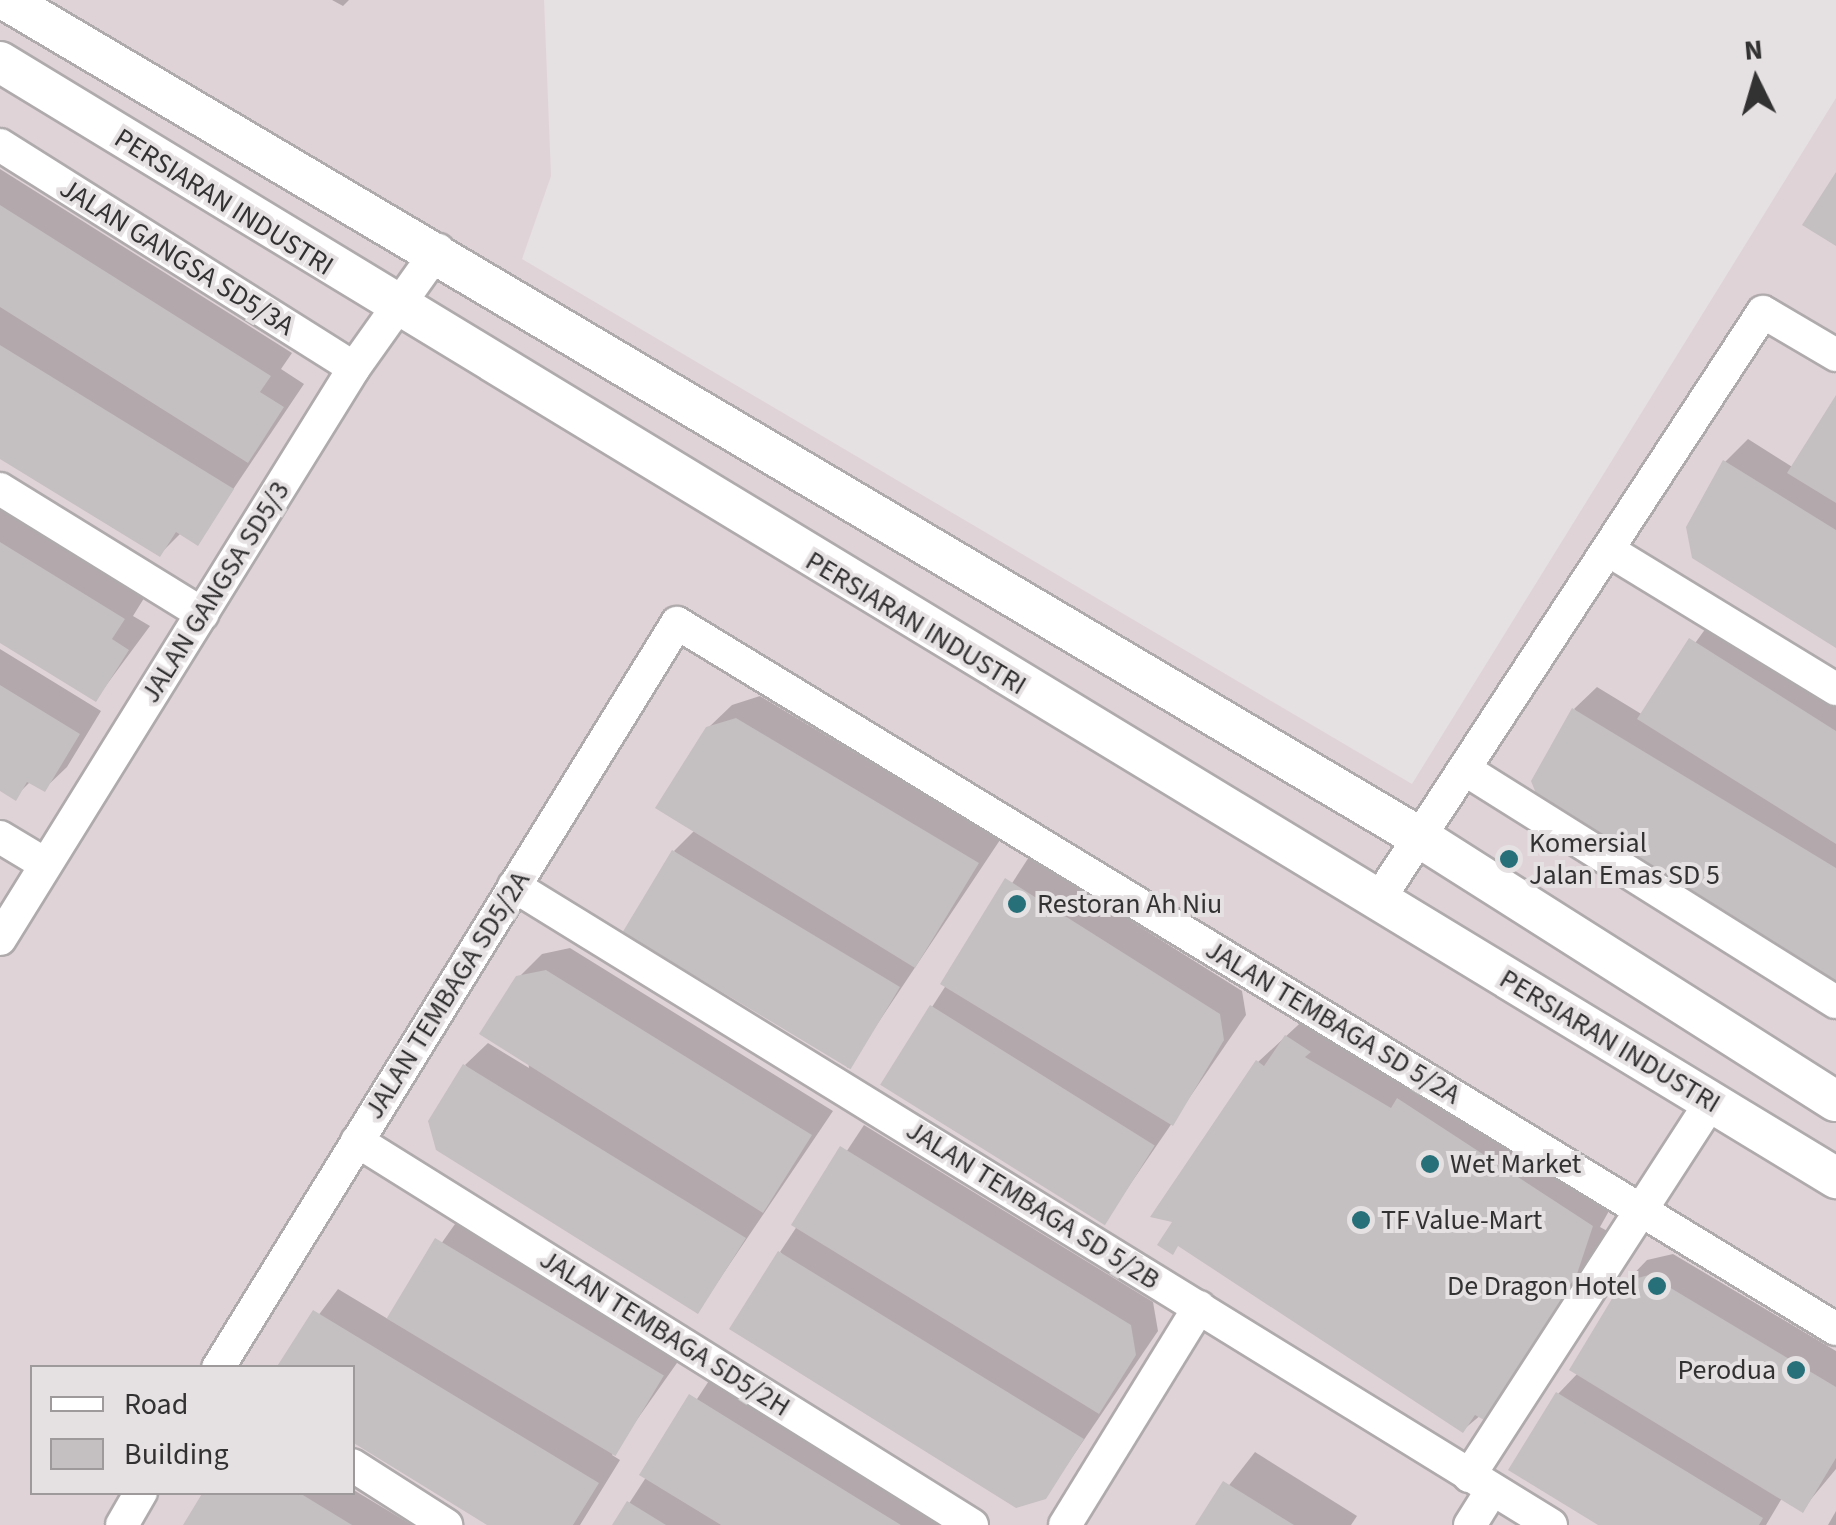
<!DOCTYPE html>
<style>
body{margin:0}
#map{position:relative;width:1836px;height:1525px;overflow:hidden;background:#e5e0e2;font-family:"Source Sans 3",sans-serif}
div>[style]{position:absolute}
.built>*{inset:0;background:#e0d3d7}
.shadow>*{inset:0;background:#0003}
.building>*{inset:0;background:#c4bfc1;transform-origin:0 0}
.roads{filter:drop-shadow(2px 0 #afaaac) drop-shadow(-2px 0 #afaaac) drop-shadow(0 2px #afaaac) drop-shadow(0 -2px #afaaac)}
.minor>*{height:32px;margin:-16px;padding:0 16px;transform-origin:16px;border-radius:16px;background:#fff}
.tertiary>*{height:40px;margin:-20px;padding:0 20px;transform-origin:20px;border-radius:20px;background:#fff}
.dots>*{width:28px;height:28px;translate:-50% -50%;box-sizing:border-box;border:5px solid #e5e0e2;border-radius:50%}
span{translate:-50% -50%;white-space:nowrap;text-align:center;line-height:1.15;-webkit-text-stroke:8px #e5e0e2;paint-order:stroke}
.street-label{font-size:28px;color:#333232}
.poi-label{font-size:28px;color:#333232}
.left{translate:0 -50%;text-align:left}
.right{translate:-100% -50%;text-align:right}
.legend{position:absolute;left:30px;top:1365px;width:325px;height:130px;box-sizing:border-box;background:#e5e0e2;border:2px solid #9e9a9c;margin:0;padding:12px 18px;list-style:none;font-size:30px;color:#333232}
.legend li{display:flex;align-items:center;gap:20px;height:50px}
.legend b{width:50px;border:2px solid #9e9a9c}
.north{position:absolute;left:1706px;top:30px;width:100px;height:100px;-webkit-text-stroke:8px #e5e0e2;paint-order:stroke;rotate:355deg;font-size:28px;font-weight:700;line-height:40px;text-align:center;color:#333232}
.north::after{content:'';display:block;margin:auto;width:35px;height:45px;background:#333232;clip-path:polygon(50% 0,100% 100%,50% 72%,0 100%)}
</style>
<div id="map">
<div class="built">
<div style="clip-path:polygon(evenodd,0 0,544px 0,551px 176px,522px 259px,1412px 784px,1836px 98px,1836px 1525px,0 1525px,0 0,32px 1368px,352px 1368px,352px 1492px,32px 1492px,32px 1368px)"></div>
</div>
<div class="shadow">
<div style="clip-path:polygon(332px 0,349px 0,343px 6px)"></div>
<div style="clip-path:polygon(0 169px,292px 353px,281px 369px,304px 384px,197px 543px,181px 533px,160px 554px,0 456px)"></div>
<div style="clip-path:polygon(1836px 400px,1836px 645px,1725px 462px,1748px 439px,1794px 468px)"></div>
<div style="clip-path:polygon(0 506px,146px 595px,133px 616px,150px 626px,96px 699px,0 641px)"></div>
<div style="clip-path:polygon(1714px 617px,1836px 694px,1836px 983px,1574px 709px,1597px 687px,1643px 715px)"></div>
<div style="clip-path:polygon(0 649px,101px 711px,67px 767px,44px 789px,31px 781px,15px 797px,0 788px)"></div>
<div style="clip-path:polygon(760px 696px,1000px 840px,848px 1068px,674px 851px,695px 830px,708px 728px,732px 705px)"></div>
<div style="clip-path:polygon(1029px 857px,1242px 991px,1246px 1015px,1105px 1221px,932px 1007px)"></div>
<div style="clip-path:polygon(570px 948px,833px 1111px,698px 1311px,465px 1065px,488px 1043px,529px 1068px,518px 978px,542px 954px)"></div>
<div style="clip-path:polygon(1310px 1014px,1614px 1202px,1600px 1227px,1611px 1233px,1506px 1394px,1463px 1430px,1176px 1220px,1258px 1062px)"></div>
<div style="clip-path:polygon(864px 1125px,1153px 1302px,1158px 1331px,1045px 1497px,780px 1252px)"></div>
<div style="clip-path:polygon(460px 1217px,684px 1353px,612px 1455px,620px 1460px,580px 1525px,492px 1525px,352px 1368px,279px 1368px,338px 1289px,388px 1319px)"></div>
<div style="clip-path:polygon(1673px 1254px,1836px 1351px,1836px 1469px,1802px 1510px,1782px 1498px,1766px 1525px,1603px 1525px,1558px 1394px,1578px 1373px,1624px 1284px,1647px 1260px)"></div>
<div style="clip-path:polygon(714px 1373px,960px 1525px,615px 1525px)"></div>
<div style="clip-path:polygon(1255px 1452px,1357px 1516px,1351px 1525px,1198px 1525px)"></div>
<div style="clip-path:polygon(352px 1489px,412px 1525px,186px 1525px,206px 1492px)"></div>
<div style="clip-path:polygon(1836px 1511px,1836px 1525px,1828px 1525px)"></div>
</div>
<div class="building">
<div style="clip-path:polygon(1836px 172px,1836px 246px,1802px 225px)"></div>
<div style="clip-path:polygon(0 205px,271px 376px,260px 392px,284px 407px,248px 463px,0 307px)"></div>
<div style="clip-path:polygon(0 345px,234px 489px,198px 546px,176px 532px,160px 557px,0 459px)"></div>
<div style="clip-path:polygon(1836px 395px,1836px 503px,1787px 473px)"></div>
<div style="clip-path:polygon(1723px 460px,1836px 530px,1836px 648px,1692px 558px,1686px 527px)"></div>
<div style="clip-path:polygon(0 542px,125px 619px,112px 639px,129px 650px,96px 702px,0 643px)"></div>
<div style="clip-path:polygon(1689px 638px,1836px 731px,1836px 844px,1637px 719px)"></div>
<div style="clip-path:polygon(0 685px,80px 734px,45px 792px,27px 782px,16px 801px,0 791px)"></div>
<div style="clip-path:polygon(1572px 708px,1836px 868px,1836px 986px,1539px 801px,1531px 781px)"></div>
<div style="clip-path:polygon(736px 718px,979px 863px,915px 968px,655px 808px,706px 727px)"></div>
<div style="left:672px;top:850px;width:266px;height:96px;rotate:31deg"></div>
<div style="clip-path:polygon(1005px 878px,1220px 1014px,1224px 1040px,1173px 1126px,940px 984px)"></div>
<div style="clip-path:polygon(546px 970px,812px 1135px,763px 1213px,479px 1034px,516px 976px)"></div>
<div style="left:930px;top:1005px;width:265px;height:94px;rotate:32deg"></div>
<div style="clip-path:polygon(1285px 1035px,1311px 1052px,1305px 1057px,1391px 1108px,1397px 1098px,1593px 1226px,1573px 1286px,1484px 1420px,1475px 1415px,1463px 1433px,1178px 1246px,1173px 1255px,1157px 1245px,1172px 1222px,1150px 1217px,1256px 1060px,1264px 1066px)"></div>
<div style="clip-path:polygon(463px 1064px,746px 1238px,698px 1314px,436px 1150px,428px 1121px)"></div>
<div style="clip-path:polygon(840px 1146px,1131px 1325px,1136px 1355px,1099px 1414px,791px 1225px)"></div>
<div style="left:435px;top:1238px;width:267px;height:94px;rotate:31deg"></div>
<div style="clip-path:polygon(778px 1251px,1084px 1439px,1046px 1499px,1016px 1508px,729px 1329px)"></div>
<div style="clip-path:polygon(1649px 1275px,1836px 1387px,1836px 1458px,1803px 1513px,1569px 1370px,1622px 1282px)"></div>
<div style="clip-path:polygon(313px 1310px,599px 1483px,573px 1525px,487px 1525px,352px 1442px,352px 1368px,276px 1368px)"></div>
<div style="clip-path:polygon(1556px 1392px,1763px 1518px,1759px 1525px,1598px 1525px,1508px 1470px)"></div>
<div style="clip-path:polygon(689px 1394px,870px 1506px,901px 1525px,721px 1525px,639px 1475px)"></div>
<div style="clip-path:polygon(1223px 1481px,1294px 1525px,1195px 1525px)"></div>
<div style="clip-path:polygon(203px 1492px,298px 1492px,352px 1525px,183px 1525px)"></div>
<div style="clip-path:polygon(627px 1501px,666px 1525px,612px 1525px)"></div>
</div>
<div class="roads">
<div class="minor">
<div style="left:0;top:145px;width:418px;rotate:32.2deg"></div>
<div style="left:0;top:489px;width:238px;rotate:31.7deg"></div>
<div style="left:1608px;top:550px;width:267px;rotate:31.4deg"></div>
<div style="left:1469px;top:772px;width:433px;rotate:32.1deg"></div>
<div style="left:0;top:837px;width:52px;rotate:31deg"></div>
<div style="left:514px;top:886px;width:1218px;rotate:31.64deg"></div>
<div style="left:1377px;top:902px;width:705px;rotate:-56.81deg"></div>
<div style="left:1763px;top:312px;width:85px;rotate:30.5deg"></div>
<div style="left:0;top:939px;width:672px;rotate:-58.2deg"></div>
<div style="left:354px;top:368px;width:145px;rotate:-54.6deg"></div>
<div style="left:357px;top:1141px;width:725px;rotate:31.98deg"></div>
<div style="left:218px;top:1368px;width:875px;rotate:-58.36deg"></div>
<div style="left:677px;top:623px;width:1357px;rotate:31.35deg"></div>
<div style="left:352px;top:1465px;width:112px;rotate:32.6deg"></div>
<div style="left:1469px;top:1476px;width:447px;rotate:-57.1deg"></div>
<div style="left:122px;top:1525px;width:38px;rotate:-60deg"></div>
<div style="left:1065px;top:1525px;width:256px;rotate:-58.4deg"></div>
<div style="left:1470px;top:1525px;width:41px;rotate:-57.8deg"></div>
</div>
<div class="tertiary">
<div style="left:6px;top:0;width:1645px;rotate:30.64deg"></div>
<div style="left:1421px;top:838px;width:491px;rotate:32.4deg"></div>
<div style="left:0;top:62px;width:2149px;rotate:31.29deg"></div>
</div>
</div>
<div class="dots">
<div style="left:1509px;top:859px;background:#277079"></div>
<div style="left:1017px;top:904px;background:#277079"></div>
<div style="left:1430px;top:1164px;background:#277079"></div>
<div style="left:1361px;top:1220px;background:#277079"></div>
<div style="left:1657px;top:1286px;background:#277079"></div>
<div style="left:1796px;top:1370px;background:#277079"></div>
</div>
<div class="street-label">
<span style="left:224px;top:202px;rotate:32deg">PERSIARAN INDUSTRI</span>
<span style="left:177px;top:257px;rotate:32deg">JALAN GANGSA SD5/3A</span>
<span style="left:215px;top:592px;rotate:-58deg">JALAN GANGSA SD5/3</span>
<span style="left:916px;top:623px;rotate:31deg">PERSIARAN INDUSTRI</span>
<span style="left:447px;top:995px;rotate:-58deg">JALAN TEMBAGA SD5/2A</span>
<span style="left:1333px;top:1022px;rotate:31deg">JALAN TEMBAGA SD 5/2A</span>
<span style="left:1610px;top:1041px;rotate:31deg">PERSIARAN INDUSTRI</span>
<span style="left:1033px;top:1205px;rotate:32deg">JALAN TEMBAGA SD 5/2B</span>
<span style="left:665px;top:1333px;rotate:32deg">JALAN TEMBAGA SD5/2H</span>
</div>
<div class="poi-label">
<span class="left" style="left:1529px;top:859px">Komersial<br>Jalan Emas SD 5</span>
<span class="left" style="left:1037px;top:904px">Restoran Ah Niu</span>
<span class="left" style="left:1450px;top:1164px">Wet Market</span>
<span class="left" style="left:1381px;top:1220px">TF Value-Mart</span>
<span class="right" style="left:1637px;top:1286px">De Dragon Hotel</span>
<span class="right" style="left:1776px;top:1370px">Perodua</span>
</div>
<ul class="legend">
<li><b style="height:12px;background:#fff"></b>Road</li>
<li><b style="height:28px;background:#c4bfc1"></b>Building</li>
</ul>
<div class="north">N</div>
</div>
